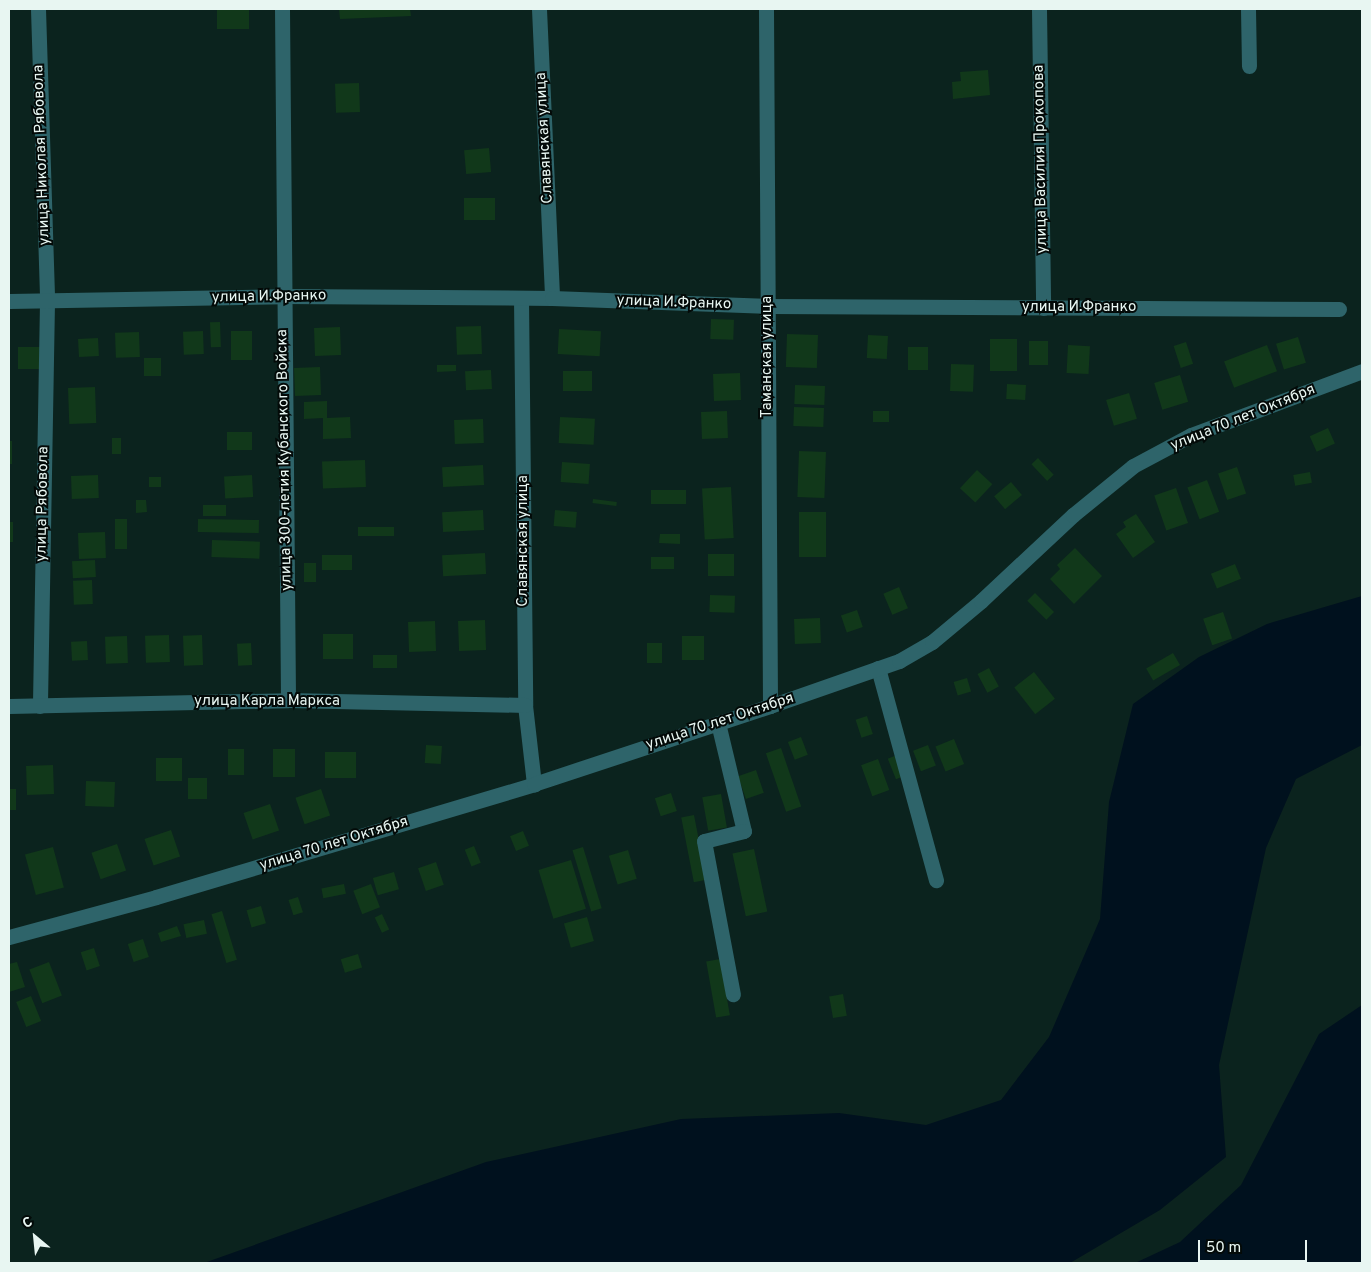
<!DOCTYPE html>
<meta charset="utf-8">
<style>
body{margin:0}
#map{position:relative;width:1371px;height:1272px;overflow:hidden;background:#0b231e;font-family:Overpass,sans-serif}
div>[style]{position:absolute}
.water>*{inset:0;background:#00111e}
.building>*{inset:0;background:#11381a;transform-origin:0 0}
.minor>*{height:15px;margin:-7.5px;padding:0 7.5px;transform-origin:7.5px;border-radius:7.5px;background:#2e646a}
span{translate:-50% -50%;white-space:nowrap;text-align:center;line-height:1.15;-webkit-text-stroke:4px #030a08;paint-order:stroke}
.street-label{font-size:15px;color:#e8f6f2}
.frame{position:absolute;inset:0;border:10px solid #e8f6f2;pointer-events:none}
.north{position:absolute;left:10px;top:1212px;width:50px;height:50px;-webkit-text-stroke:4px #030a08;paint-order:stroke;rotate:332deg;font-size:14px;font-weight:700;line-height:20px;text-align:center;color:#e8f6f2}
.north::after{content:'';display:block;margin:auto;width:18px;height:22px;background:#e8f6f2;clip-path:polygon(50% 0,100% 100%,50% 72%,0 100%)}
.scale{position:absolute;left:1198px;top:1240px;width:109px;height:22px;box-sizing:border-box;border:2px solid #e8f6f2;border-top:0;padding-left:6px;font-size:15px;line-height:18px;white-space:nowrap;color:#e8f6f2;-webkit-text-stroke:4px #030a08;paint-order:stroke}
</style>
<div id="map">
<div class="water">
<div style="clip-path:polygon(1362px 596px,1362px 745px,1296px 779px,1266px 848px,1219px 1065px,1226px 1157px,1160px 1210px,1070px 1263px,204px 1263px,486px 1162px,681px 1119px,839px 1113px,926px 1125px,1001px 1100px,1049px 1037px,1100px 919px,1109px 802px,1133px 704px,1199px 657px,1267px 624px)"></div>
<div style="clip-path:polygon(1362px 1005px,1362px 1263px,1135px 1263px,1180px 1242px,1241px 1185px,1319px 1034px)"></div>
</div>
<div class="building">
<div style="left:217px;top:9px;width:32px;height:20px"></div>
<div style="clip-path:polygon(339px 9px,410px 9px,411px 16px,340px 19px)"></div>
<div style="clip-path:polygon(988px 70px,990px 95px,953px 99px,952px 82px,961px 81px,960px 72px)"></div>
<div style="left:359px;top:83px;width:29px;height:24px;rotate:88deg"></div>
<div style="left:489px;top:148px;width:24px;height:25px;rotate:85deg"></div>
<div style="left:464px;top:198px;width:31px;height:22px"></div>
<div style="left:711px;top:319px;width:23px;height:20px;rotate:2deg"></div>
<div style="left:220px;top:322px;width:25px;height:10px;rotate:88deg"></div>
<div style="left:481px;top:326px;width:28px;height:25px;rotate:88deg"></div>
<div style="left:340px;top:327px;width:28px;height:26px;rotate:88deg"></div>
<div style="left:559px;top:329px;width:42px;height:25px;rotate:3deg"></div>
<div style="left:203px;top:331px;width:23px;height:20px;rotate:88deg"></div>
<div style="left:231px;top:331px;width:21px;height:29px"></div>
<div style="left:139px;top:332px;width:25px;height:24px;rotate:88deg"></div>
<div style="left:787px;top:334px;width:31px;height:33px;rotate:2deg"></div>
<div style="left:868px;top:335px;width:20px;height:23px;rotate:3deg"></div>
<div style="left:1298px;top:337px;width:27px;height:23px;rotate:73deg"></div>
<div style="left:98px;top:338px;width:18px;height:20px;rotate:87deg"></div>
<div style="left:990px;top:339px;width:27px;height:32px"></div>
<div style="left:1029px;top:341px;width:19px;height:24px"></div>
<div style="left:1186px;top:342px;width:23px;height:13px;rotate:72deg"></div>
<div style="left:1068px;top:345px;width:22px;height:28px;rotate:3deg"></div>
<div style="left:1267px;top:345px;width:28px;height:46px;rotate:69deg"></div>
<div style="left:18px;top:347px;width:22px;height:22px"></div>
<div style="left:908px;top:347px;width:20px;height:23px"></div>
<div style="left:144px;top:358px;width:17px;height:18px"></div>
<div style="left:951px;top:364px;width:23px;height:27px;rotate:2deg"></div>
<div style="clip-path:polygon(437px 365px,456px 365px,456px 371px,437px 372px)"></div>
<div style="left:320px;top:367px;width:28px;height:26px;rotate:88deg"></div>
<div style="left:491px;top:370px;width:19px;height:26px;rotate:87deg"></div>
<div style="left:563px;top:371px;width:29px;height:20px"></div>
<div style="left:740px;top:373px;width:27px;height:27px;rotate:88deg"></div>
<div style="left:1180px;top:375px;width:28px;height:27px;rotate:73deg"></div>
<div style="left:1007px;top:384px;width:19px;height:15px;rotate:3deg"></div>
<div style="left:795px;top:385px;width:30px;height:19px;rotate:2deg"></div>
<div style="left:95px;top:387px;width:36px;height:27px;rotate:88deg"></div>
<div style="left:1129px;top:393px;width:27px;height:24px;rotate:73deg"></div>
<div style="clip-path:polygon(327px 401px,327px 418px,350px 417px,351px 438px,323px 439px,323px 418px,304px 419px,304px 402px)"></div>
<div style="left:794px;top:407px;width:30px;height:19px;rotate:2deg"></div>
<div style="left:727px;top:411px;width:27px;height:26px;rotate:88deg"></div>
<div style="left:873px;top:411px;width:16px;height:11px"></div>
<div style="left:560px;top:417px;width:35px;height:26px;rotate:3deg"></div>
<div style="left:483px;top:419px;width:24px;height:29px;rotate:88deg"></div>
<div style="left:1328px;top:428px;width:17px;height:20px;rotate:66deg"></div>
<div style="left:252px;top:432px;width:18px;height:25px;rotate:90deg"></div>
<div style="left:112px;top:438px;width:9px;height:16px"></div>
<div style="left:9px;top:441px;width:3px;height:23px"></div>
<div style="left:799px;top:451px;width:27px;height:46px;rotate:2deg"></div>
<div style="left:1038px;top:458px;width:23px;height:9px;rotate:47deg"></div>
<div style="left:365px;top:460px;width:27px;height:43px;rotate:88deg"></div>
<div style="left:562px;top:462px;width:28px;height:20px;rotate:4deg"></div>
<div style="left:483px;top:465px;width:20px;height:41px;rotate:87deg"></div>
<div style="left:1237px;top:467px;width:28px;height:20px;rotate:71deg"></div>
<div style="left:977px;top:470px;width:21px;height:25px;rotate:43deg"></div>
<div style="left:1310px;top:472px;width:11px;height:17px;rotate:80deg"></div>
<div style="left:98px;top:475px;width:23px;height:27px;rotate:88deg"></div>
<div style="left:252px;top:475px;width:22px;height:28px;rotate:87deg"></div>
<div style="left:161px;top:477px;width:10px;height:12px;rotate:90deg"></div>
<div style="left:1207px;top:480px;width:34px;height:21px;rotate:69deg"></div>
<div style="left:1011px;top:482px;width:17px;height:22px;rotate:50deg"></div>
<div style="left:731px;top:487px;width:51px;height:29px;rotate:87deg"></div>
<div style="left:1176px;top:488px;width:37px;height:23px;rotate:71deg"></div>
<div style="left:651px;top:490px;width:35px;height:14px"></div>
<div style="left:593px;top:499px;width:24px;height:4px;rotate:7deg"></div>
<div style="clip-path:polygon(136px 500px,146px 500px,147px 512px,136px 513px)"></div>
<div style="left:226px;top:505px;width:11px;height:23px;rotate:90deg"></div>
<div style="left:483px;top:510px;width:20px;height:41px;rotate:87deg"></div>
<div style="left:555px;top:510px;width:22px;height:16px;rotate:5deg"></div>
<div style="left:799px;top:512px;width:27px;height:45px"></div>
<div style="clip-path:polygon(1136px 514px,1155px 542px,1133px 558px,1116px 534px,1126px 527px,1123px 522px)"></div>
<div style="left:115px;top:519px;width:12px;height:30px"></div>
<div style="left:198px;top:519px;width:61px;height:13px;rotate:1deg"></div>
<div style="left:9px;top:522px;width:4px;height:20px"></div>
<div style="left:394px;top:527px;width:9px;height:36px;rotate:90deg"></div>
<div style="left:105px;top:532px;width:26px;height:27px;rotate:88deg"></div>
<div style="clip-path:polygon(660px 534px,680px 534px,680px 544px,659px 543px)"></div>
<div style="left:212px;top:540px;width:48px;height:17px;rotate:2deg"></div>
<div style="clip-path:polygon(1075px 548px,1102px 576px,1074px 604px,1050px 579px,1060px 569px,1057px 565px)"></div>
<div style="left:485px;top:553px;width:21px;height:43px;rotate:87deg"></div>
<div style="left:708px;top:554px;width:26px;height:22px"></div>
<div style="left:352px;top:555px;width:15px;height:30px;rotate:90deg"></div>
<div style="left:651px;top:557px;width:23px;height:12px"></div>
<div style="left:95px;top:560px;width:17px;height:23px;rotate:87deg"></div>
<div style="left:304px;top:563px;width:12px;height:19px"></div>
<div style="left:1235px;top:564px;width:16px;height:26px;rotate:68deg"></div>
<div style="left:92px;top:580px;width:24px;height:19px;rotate:88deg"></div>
<div style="left:899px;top:587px;width:23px;height:17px;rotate:67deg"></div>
<div style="left:1035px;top:593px;width:27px;height:11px;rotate:45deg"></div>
<div style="left:710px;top:595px;width:25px;height:17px;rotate:2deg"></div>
<div style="left:857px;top:610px;width:18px;height:17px;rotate:71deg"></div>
<div style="left:1223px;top:612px;width:28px;height:21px;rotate:71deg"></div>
<div style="left:820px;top:618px;width:25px;height:26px;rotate:88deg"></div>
<div style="left:485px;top:620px;width:30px;height:27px;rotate:88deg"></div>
<div style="left:435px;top:621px;width:30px;height:27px;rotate:88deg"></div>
<div style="left:353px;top:634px;width:25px;height:30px;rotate:90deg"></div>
<div style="left:169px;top:635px;width:27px;height:24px;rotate:88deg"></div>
<div style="left:202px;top:635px;width:30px;height:19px;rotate:88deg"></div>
<div style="left:127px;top:636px;width:27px;height:22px;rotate:88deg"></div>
<div style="left:682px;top:636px;width:22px;height:24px"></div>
<div style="left:87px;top:641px;width:19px;height:16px;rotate:87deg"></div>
<div style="left:251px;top:643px;width:22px;height:14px;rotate:87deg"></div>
<div style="left:662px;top:643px;width:20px;height:15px;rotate:90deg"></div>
<div style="left:1173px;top:653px;width:14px;height:31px;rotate:60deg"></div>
<div style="left:373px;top:655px;width:24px;height:13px"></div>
<div style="left:989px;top:668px;width:21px;height:13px;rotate:62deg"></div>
<div style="left:1034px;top:672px;width:34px;height:25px;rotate:52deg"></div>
<div style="left:967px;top:678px;width:14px;height:14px;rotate:73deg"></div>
<div style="left:867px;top:716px;width:19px;height:12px;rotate:72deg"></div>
<div style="left:801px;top:737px;width:19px;height:14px;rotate:69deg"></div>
<div style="left:954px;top:739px;width:27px;height:20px;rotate:68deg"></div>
<div style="left:426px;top:745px;width:16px;height:18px;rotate:4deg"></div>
<div style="left:928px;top:745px;width:22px;height:16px;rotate:69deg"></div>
<div style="left:781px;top:748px;width:62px;height:16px;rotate:71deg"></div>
<div style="left:228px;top:749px;width:16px;height:26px"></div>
<div style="left:273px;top:749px;width:22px;height:28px"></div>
<div style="left:325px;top:752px;width:31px;height:26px"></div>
<div style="left:897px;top:755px;width:22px;height:10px;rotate:68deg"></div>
<div style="left:156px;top:758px;width:26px;height:23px"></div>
<div style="left:878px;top:759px;width:33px;height:18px;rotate:70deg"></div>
<div style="left:53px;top:765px;width:29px;height:27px;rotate:88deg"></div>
<div style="left:756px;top:770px;width:24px;height:19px;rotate:71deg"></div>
<div style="left:188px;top:778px;width:19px;height:21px"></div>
<div style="left:86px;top:781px;width:29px;height:25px;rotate:2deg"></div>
<div style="left:9px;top:789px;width:7px;height:21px"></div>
<div style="left:321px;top:789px;width:28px;height:27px;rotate:71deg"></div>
<div style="left:671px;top:793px;width:19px;height:17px;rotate:72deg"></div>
<div style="left:721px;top:794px;width:34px;height:19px;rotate:80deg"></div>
<div style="left:270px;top:804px;width:28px;height:28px;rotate:71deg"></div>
<div style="left:694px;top:815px;width:66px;height:13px;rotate:79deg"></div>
<div style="left:171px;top:830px;width:28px;height:28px;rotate:71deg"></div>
<div style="left:523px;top:831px;width:16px;height:14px;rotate:68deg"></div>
<div style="left:117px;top:844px;width:28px;height:27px;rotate:71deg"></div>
<div style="left:474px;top:846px;width:18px;height:10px;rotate:68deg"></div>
<div style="left:53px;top:847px;width:42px;height:29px;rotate:75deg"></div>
<div style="left:583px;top:847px;width:64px;height:11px;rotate:73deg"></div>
<div style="left:754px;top:849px;width:64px;height:22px;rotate:78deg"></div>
<div style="left:628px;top:850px;width:30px;height:20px;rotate:73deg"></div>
<div style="left:571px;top:860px;width:51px;height:34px;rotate:73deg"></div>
<div style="left:436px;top:862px;width:24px;height:19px;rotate:71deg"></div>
<div style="left:394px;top:872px;width:18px;height:22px;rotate:74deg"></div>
<div style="left:344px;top:884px;width:10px;height:23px;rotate:79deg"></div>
<div style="left:371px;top:884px;width:25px;height:19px;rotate:69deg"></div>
<div style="left:298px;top:897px;width:16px;height:10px;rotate:72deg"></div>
<div style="left:261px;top:906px;width:18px;height:15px;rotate:74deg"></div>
<div style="left:222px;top:911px;width:51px;height:11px;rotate:73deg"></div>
<div style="left:382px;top:914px;width:17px;height:8px;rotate:65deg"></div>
<div style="left:587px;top:917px;width:25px;height:24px;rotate:74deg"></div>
<div style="left:204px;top:920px;width:14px;height:21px;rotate:78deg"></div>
<div style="clip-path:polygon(177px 926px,181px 936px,161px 942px,158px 933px)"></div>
<div style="left:143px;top:939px;width:19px;height:16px;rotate:72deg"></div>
<div style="left:94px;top:948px;width:19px;height:14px;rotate:72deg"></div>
<div style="left:358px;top:954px;width:14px;height:18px;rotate:73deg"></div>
<div style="left:720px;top:959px;width:57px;height:14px;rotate:80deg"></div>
<div style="clip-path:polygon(17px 962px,25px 987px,9px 992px,9px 964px)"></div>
<div style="left:49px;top:962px;width:36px;height:21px;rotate:69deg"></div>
<div style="left:843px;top:994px;width:22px;height:14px;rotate:80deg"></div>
<div style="left:31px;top:996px;width:27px;height:16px;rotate:68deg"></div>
</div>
<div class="minor">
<div style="left:38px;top:9px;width:293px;rotate:88.2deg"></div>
<div style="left:47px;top:302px;width:404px;rotate:91deg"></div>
<div style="left:282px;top:9px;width:691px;rotate:89.5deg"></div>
<div style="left:539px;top:9px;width:289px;rotate:87.4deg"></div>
<div style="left:766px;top:9px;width:697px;rotate:89.67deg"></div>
<div style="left:1039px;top:9px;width:299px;rotate:89.2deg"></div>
<div style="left:1248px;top:9px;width:57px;rotate:89deg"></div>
<div style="left:521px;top:298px;width:407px;rotate:89.4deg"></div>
<div style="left:525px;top:705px;width:80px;rotate:83.5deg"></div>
<div style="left:9px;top:301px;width:274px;rotate:-1deg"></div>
<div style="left:283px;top:296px;width:269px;rotate:0.4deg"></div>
<div style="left:552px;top:298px;width:216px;rotate:2.1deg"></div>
<div style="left:768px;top:306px;width:571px;rotate:0.3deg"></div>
<div style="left:878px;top:668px;width:220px;rotate:74.7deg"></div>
<div style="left:9px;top:706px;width:279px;rotate:-1.2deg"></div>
<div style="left:288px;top:700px;width:237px;rotate:1.2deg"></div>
<div style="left:718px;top:723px;width:111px;rotate:76.5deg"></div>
<div style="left:744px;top:831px;width:41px;rotate:166deg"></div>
<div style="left:704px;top:841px;width:156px;rotate:79.3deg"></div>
<div style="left:9px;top:937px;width:152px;rotate:-15.2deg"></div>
<div style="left:156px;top:897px;width:395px;rotate:-16.6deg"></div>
<div style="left:534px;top:784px;width:249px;rotate:-18.3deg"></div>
<div style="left:770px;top:706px;width:137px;rotate:-19.2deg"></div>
<div style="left:899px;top:661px;width:38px;rotate:-30deg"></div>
<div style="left:932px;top:642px;width:64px;rotate:-39.9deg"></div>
<div style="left:981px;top:601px;width:126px;rotate:-43.1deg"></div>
<div style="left:1073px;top:515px;width:77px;rotate:-39.2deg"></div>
<div style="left:1133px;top:466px;width:66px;rotate:-28.1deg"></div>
<div style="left:1191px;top:435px;width:183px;rotate:-20.5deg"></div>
</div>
<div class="street-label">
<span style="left:545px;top:138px;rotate:-93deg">Славянская улица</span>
<span style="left:42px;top:155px;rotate:-92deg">улица Николая Рябовола</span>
<span style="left:1041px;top:159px;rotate:-91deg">улица Василия Прокопова</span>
<span style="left:269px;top:297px;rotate:-1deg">улица И.Франко</span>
<span style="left:674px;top:303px;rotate:2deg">улица И.Франко</span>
<span style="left:1079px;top:308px">улица И.Франко</span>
<span style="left:768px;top:357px;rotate:-90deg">Таманская улица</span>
<span style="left:1243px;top:418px;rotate:-22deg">улица 70 лет Октября</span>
<span style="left:285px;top:460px;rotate:-91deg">улица 300-летия Кубанского Войска</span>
<span style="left:43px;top:504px;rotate:-89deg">улица Рябовола</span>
<span style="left:524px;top:541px;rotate:-90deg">Славянская улица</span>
<span style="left:267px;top:702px">улица Карла Маркса</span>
<span style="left:720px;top:722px;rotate:-18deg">улица 70 лет Октября</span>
<span style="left:334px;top:844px;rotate:-17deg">улица 70 лет Октября</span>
</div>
<div class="frame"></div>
<div class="north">С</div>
<div class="scale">50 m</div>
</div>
